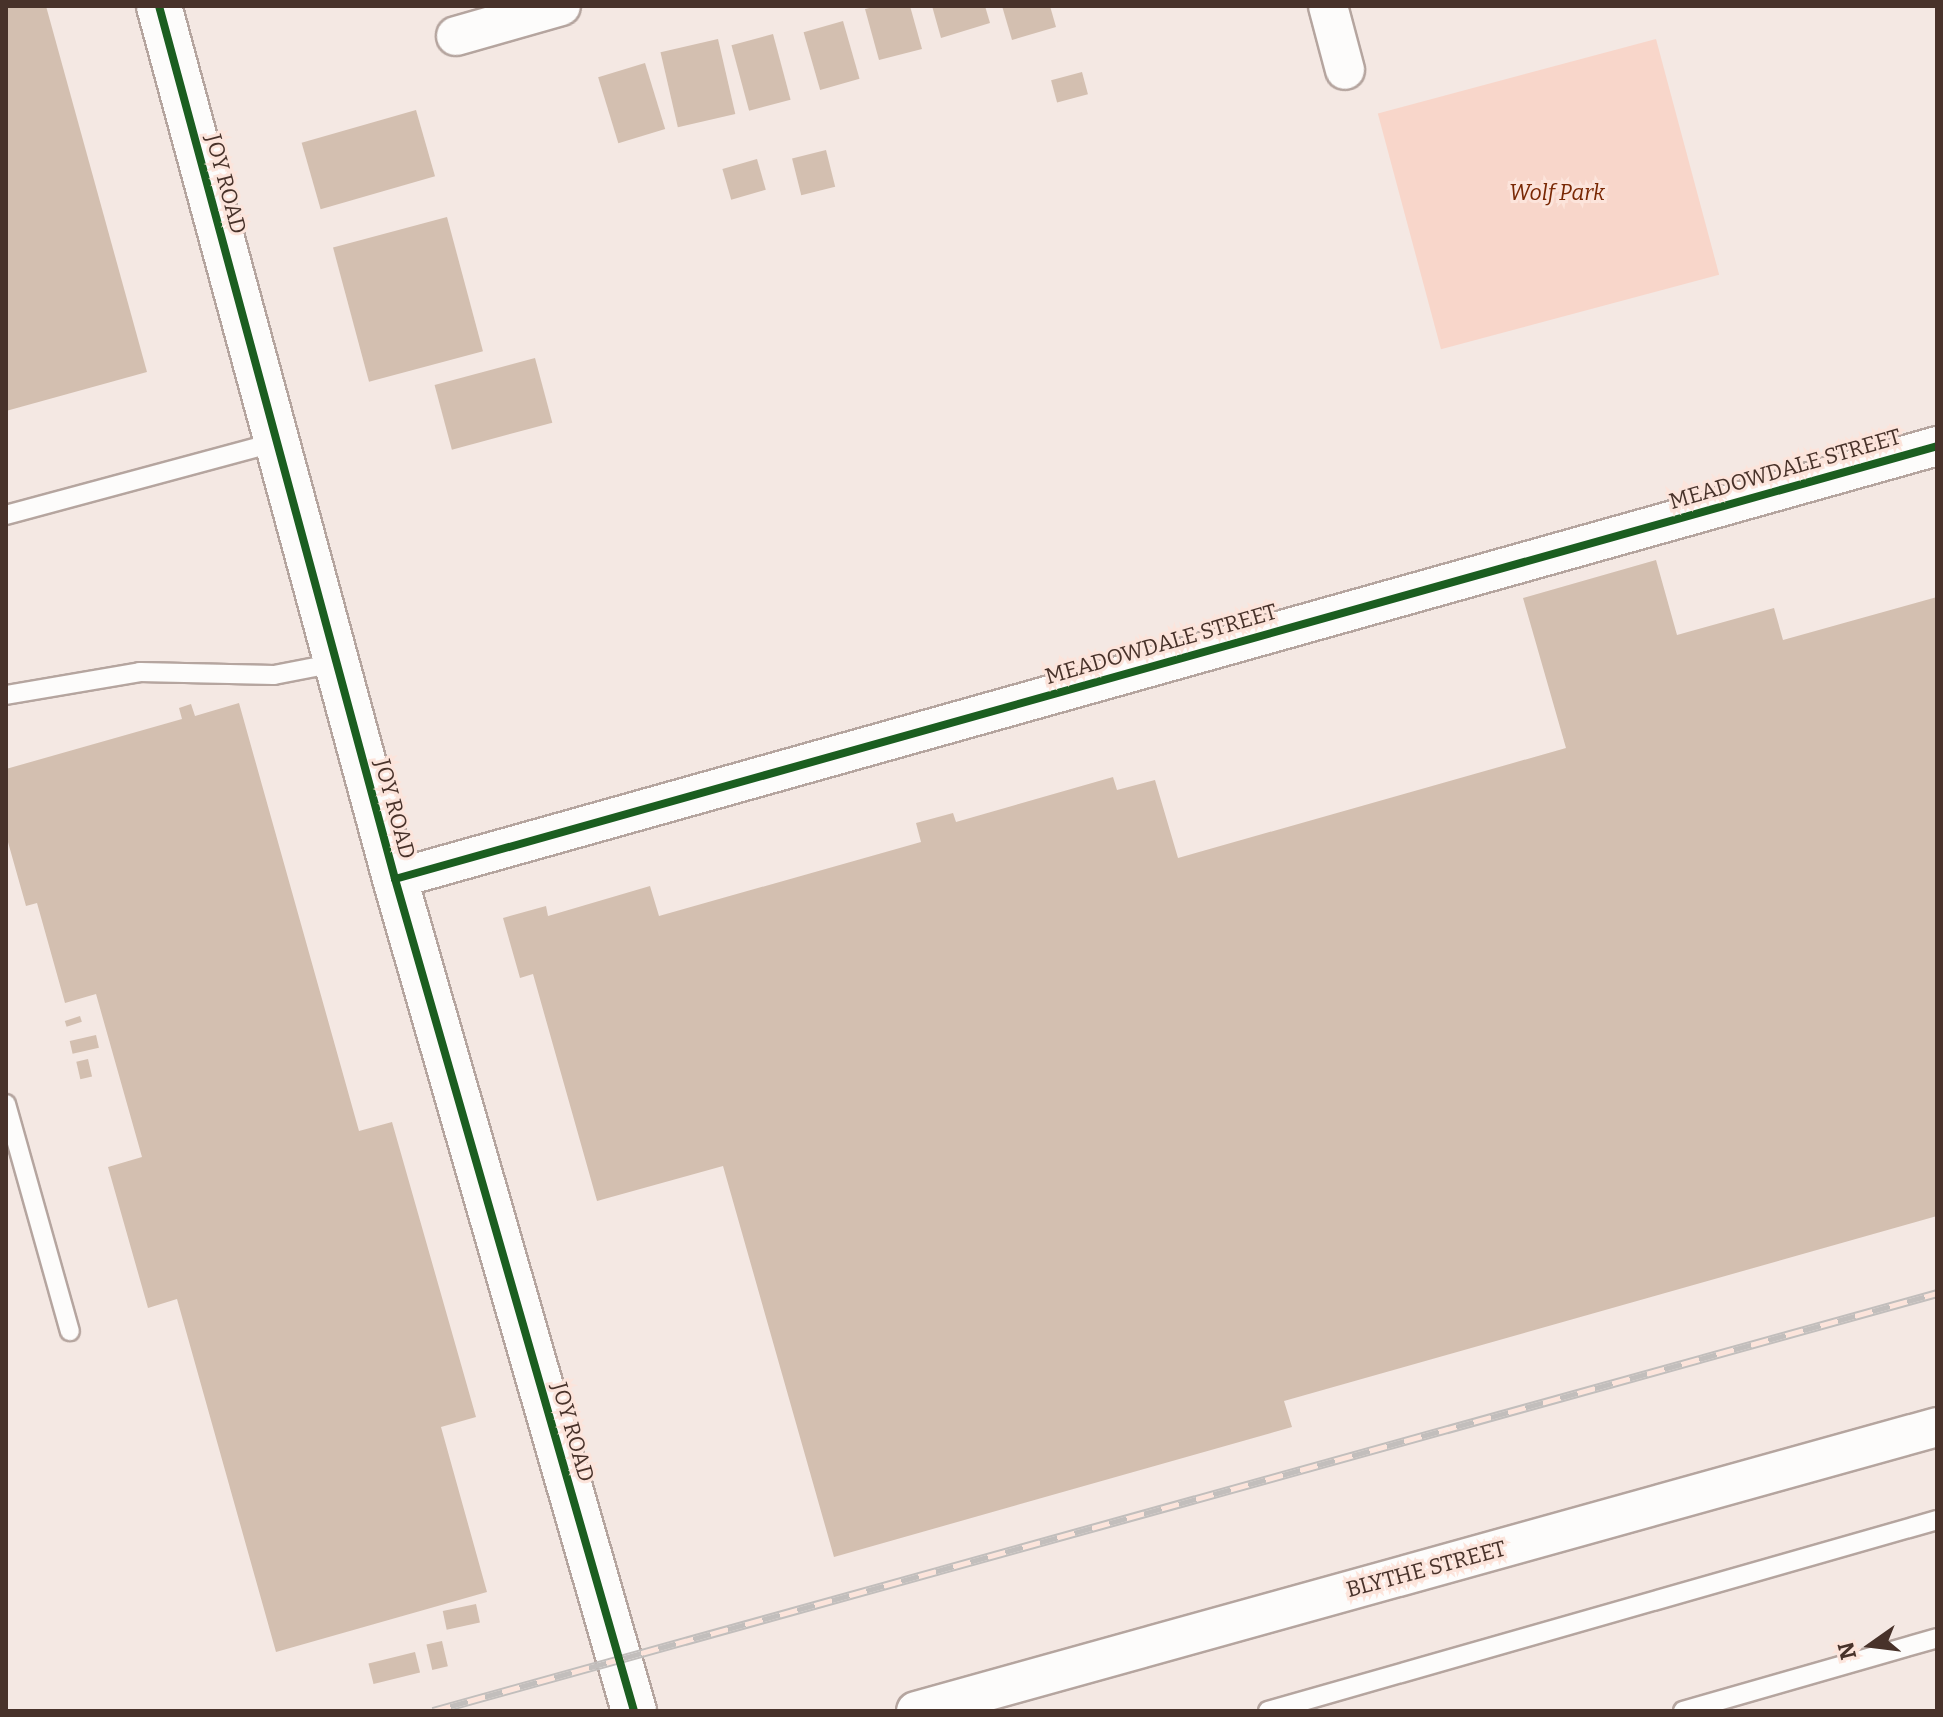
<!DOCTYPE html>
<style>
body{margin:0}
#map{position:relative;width:1943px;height:1717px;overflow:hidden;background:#f4e8e3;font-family:Bitter,serif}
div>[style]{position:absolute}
.green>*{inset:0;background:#f8d6ca;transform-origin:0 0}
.building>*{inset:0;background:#d3bfb0;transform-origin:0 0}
.roads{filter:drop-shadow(2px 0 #b5a59f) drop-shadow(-2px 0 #b5a59f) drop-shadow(0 2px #b5a59f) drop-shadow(0 -2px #b5a59f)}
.service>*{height:18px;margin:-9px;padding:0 9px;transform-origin:9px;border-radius:9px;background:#fdfcfb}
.minor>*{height:38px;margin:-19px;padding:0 19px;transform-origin:19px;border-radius:19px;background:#fdfcfb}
.tertiary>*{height:44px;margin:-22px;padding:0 22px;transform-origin:22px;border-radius:22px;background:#fdfcfb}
.rail>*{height:9px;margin-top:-4.5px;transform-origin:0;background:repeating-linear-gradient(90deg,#fce4db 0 18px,#c2bebc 0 36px);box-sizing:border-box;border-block:2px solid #c2bebc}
.cycleway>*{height:8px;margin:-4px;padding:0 4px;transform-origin:4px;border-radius:4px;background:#1b5e20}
span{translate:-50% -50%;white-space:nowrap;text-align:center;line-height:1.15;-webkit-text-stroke:6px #fce4db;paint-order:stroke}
.street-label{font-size:22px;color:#48322a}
.park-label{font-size:22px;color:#792804;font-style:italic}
.frame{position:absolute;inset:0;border:8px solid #48322a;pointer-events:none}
.north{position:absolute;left:1831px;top:1605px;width:80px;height:80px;-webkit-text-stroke:6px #fce4db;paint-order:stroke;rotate:256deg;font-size:22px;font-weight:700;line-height:32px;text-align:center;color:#48322a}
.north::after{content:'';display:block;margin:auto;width:28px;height:36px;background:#48322a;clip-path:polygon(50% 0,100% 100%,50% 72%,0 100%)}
</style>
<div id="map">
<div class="green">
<div style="left:1656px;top:39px;width:244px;height:288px;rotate:75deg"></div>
</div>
<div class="building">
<div style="clip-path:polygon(6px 6px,46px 6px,147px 372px,6px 411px)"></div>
<div style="clip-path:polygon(878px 6px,910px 6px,922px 49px,879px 60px,865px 9px)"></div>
<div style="clip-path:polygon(932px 6px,985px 6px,990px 23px,941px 38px)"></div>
<div style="clip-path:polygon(1002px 6px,1050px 6px,1056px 27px,1012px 40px)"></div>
<div style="left:843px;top:21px;width:60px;height:41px;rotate:74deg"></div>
<div style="left:773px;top:34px;width:68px;height:43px;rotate:75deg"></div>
<div style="left:718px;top:39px;width:77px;height:59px;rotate:77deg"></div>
<div style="left:645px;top:63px;width:69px;height:49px;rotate:73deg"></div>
<div style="left:1082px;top:72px;width:23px;height:32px;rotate:75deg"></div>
<div style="left:416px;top:110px;width:69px;height:119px;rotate:74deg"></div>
<div style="left:826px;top:150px;width:38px;height:35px;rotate:76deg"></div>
<div style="left:757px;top:159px;width:32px;height:36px;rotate:74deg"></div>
<div style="left:447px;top:217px;width:139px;height:118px;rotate:75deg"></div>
<div style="left:535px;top:358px;width:67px;height:104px;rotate:75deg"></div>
<div style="clip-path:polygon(1656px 560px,1677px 635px,1774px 608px,1783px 640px,1937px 597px,1937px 1216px,1284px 1401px,1292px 1427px,834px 1557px,723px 1166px,597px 1201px,533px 974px,520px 978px,503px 918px,546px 906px,548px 916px,650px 886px,659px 916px,921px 842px,916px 823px,953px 813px,956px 822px,1113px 777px,1117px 790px,1155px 780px,1178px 858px,1566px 748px,1523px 598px)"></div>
<div style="clip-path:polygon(239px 703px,359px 1131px,392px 1122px,476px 1417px,441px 1427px,487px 1592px,276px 1652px,177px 1299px,148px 1308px,108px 1167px,142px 1157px,96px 994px,65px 1003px,37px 903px,26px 906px,6px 835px,6px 769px,182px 719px,179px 708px,191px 704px,195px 716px)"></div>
<div style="left:80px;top:1016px;width:6px;height:16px;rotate:72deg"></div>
<div style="left:96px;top:1035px;width:13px;height:27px;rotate:77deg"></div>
<div style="left:88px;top:1059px;width:18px;height:12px;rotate:77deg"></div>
<div style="left:476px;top:1604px;width:19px;height:34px;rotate:78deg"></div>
<div style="left:442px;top:1641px;width:26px;height:16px;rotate:77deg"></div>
<div style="left:415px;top:1652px;width:21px;height:48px;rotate:76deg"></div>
</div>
<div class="roads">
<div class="service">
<div style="left:6px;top:515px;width:281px;rotate:-15.1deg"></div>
<div style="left:6px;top:695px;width:136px;rotate:-9.7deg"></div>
<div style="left:140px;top:672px;width:134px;rotate:1.3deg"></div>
<div style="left:274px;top:675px;width:63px;rotate:-11deg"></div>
<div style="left:6px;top:1104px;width:236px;rotate:74.3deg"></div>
<div style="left:1268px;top:1711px;width:696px;rotate:-15.93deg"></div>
<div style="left:1683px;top:1711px;width:264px;rotate:-16deg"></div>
</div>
<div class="minor">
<div style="left:1328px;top:6px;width:66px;rotate:75.1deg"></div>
<div style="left:456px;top:36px;width:109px;rotate:-15.9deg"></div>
<div style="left:395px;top:879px;width:1602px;rotate:-15.68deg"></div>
<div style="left:916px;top:1711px;width:1060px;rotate:-15.54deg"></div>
</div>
<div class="tertiary">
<div style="left:159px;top:6px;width:904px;rotate:74.87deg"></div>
<div style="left:395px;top:879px;width:866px;rotate:73.97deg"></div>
</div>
</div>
<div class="rail">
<div style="left:433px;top:1711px;width:1561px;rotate:-15.53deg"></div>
</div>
<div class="cycleway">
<div style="left:159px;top:6px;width:904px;rotate:74.87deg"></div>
<div style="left:395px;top:879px;width:866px;rotate:73.97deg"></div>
<div style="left:395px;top:879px;width:1602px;rotate:-15.68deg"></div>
</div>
<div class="street-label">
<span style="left:226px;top:184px;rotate:75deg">JOY ROAD</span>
<span style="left:1785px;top:469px;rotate:-16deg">MEADOWDALE STREET</span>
<span style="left:1161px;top:644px;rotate:-16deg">MEADOWDALE STREET</span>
<span style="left:395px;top:809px;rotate:75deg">JOY ROAD</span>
<span style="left:573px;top:1432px;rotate:74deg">JOY ROAD</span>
<span style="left:1426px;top:1569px;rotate:-15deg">BLYTHE STREET</span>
</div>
<div class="park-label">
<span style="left:1557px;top:193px">Wolf Park</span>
</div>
<div class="frame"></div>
<div class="north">N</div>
</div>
